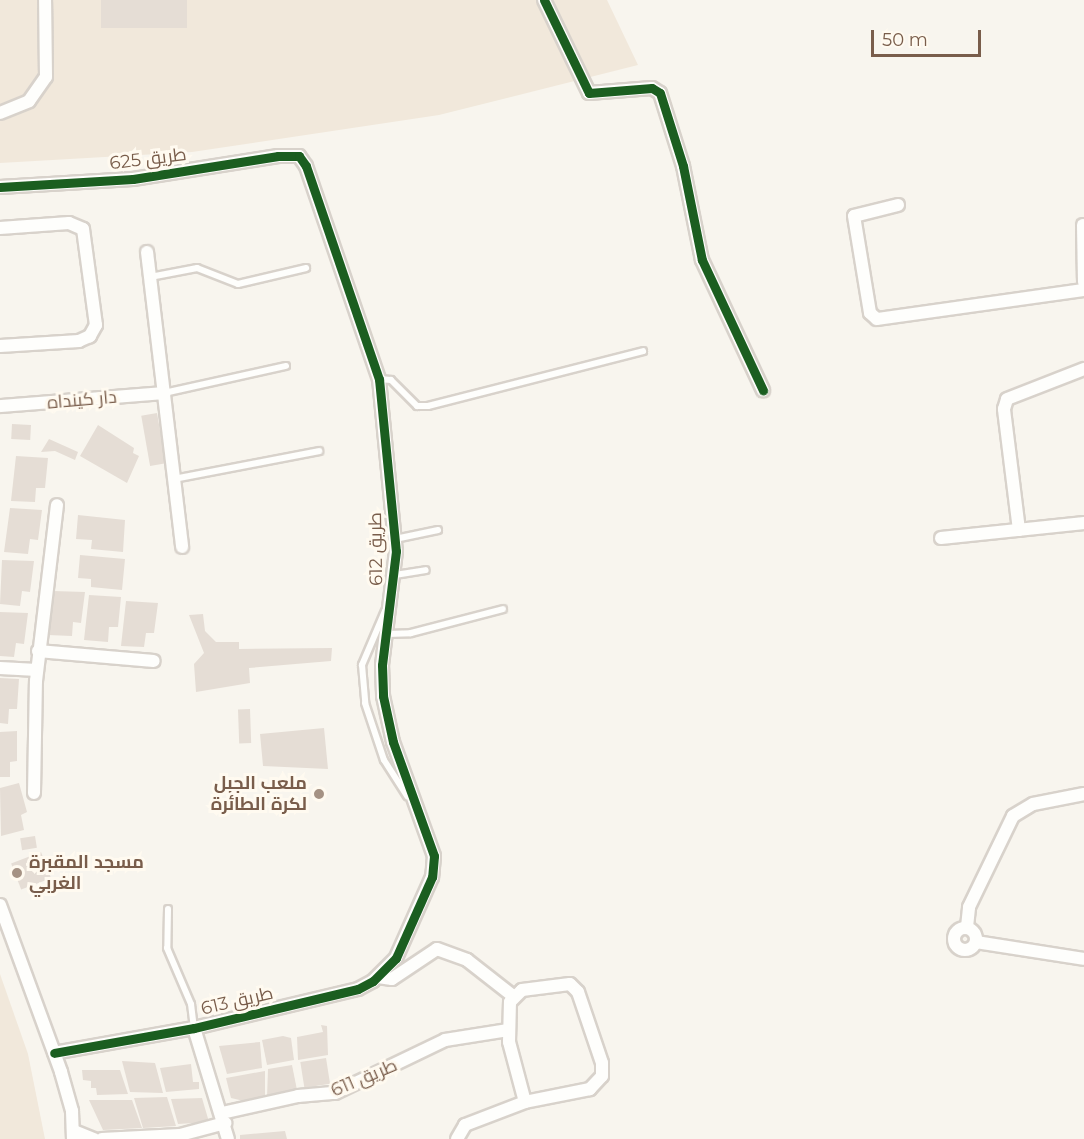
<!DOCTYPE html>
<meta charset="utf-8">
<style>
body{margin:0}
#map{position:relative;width:1084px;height:1139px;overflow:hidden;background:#f8f5ee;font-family:Montserrat,Cairo,sans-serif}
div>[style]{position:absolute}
.residential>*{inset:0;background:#f1e8db}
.building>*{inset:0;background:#e5ddd5;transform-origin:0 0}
.roads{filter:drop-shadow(2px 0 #d8d2cb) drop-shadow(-2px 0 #d8d2cb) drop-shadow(0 2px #d8d2cb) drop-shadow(0 -2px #d8d2cb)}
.service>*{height:6px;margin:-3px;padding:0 3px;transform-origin:3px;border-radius:3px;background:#fefefc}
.minor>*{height:12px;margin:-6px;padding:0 6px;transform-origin:6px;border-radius:6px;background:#fefefc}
.minor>.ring{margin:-6px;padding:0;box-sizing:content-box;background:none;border:12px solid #fefefc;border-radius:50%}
.cycleway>*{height:9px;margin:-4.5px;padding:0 4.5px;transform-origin:4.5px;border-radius:4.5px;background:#1b5e20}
.dots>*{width:16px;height:16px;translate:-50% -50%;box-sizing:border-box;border:3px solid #fffaf0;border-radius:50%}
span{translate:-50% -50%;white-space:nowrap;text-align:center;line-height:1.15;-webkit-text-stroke:6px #fffaf0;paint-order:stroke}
.street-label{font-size:18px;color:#795d4b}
.poi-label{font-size:18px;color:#795d4b;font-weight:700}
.right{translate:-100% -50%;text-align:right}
.left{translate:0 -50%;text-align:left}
.scale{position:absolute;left:871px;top:30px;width:110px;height:27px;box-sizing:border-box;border:3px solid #795d4b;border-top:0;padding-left:8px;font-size:18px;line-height:21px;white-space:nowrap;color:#795d4b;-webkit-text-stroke:4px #fffaf0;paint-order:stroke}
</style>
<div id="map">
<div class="residential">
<div style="clip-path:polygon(0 0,607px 0,638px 65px,439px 115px,192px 152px,0 163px)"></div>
<div style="clip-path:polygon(0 974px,28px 1054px,45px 1139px,0 1139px)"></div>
</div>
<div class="building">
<div style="left:101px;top:0;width:86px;height:28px"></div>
<div style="left:157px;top:413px;width:51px;height:16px;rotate:80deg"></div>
<div style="left:12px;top:424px;width:19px;height:15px;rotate:3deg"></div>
<div style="clip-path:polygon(98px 425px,134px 448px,133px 453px,139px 456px,127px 483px,80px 456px)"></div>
<div style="clip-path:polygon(49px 439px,78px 452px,75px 460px,55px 451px,41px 452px)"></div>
<div style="clip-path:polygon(16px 456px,48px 458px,45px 488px,36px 488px,35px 502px,11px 501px)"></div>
<div style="clip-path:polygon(10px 508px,42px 510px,38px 540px,30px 539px,28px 554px,4px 552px)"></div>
<div style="clip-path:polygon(78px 515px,125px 520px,123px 552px,91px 549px,92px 540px,76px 539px)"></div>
<div style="clip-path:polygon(80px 555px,125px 559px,122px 590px,91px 587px,91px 579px,78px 578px)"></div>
<div style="clip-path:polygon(2px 560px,34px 561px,30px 592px,22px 591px,20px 606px,0 604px)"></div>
<div style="clip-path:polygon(53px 591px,85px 592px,81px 623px,73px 622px,72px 636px,48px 635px)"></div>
<div style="clip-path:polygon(89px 595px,121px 597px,118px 627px,109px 627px,108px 642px,84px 640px)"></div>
<div style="clip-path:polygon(126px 601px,158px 603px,154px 633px,146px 633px,144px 647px,121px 646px)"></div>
<div style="clip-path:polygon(0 612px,28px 613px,24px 644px,16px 643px,14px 657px,0 656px)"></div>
<div style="clip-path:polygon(203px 614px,205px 631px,216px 642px,239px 642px,239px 649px,332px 648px,331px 661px,249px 668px,250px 683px,196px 692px,194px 664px,204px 653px,189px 615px)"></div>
<div style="clip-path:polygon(0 678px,19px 679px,17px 709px,9px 709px,8px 724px,0 723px)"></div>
<div style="left:250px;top:709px;width:34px;height:12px;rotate:88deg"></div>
<div style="clip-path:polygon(324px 728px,328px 769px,263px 766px,260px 734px)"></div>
<div style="clip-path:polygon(17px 731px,17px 761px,10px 762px,10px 777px,0 777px,0 732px)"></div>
<div style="clip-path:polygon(19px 783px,27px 812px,21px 815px,24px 830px,1px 836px,0 788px)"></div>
<div style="left:35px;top:836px;width:12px;height:15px;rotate:81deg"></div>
<div style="left:41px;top:852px;width:28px;height:32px;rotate:69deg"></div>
<div style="clip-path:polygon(321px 1025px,327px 1026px,328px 1055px,298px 1060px,297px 1037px,323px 1032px)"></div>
<div style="clip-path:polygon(283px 1036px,291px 1038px,294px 1060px,267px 1065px,262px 1040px)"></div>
<div style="clip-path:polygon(260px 1042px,262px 1068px,227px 1074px,219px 1046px)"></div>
<div style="left:326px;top:1058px;width:26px;height:26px;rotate:81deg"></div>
<div style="clip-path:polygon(122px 1061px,155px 1063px,163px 1093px,130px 1092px)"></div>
<div style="clip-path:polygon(191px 1064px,193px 1082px,199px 1082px,199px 1089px,166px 1092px,160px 1068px)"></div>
<div style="clip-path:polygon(292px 1065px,297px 1090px,267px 1098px,268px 1069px)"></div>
<div style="clip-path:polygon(82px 1070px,120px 1070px,128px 1094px,97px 1095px,96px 1088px,91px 1088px,91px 1081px,83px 1080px)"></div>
<div style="clip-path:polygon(265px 1071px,265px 1099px,248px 1102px,231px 1098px,226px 1078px)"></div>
<div style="clip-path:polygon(167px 1097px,176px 1126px,143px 1128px,134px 1098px)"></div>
<div style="clip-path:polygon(202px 1098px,209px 1122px,178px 1124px,171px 1099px)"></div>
<div style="clip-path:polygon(89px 1100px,132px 1100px,142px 1128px,103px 1130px)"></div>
<div style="clip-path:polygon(285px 1131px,287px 1139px,240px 1139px,240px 1135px)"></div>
</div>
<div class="roads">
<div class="service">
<div style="left:150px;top:277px;width:48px;rotate:-10.8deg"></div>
<div style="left:197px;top:268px;width:44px;rotate:21.3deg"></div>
<div style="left:238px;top:284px;width:70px;rotate:-13.2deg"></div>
<div style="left:379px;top:379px;width:12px;rotate:5deg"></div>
<div style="left:391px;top:380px;width:37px;rotate:45deg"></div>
<div style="left:417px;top:406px;width:11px"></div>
<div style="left:428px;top:406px;width:222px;rotate:-14.3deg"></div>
<div style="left:164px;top:393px;width:125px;rotate:-12.5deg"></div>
<div style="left:174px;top:479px;width:148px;rotate:-10.9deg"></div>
<div style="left:395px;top:539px;width:44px;rotate:-11.8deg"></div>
<div style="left:395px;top:575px;width:31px;rotate:-9deg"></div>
<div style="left:385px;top:611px;width:59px;rotate:113.1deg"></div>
<div style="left:362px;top:665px;width:38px;rotate:85deg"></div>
<div style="left:365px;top:703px;width:60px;rotate:71.6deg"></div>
<div style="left:384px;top:760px;width:43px;rotate:57.4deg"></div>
<div style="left:387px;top:634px;width:24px;rotate:-2deg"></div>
<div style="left:411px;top:633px;width:95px;rotate:-14.6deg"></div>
<div style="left:168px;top:909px;width:39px;rotate:91deg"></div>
<div style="left:167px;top:948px;width:61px;rotate:66.8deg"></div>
<div style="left:191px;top:1004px;width:24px;rotate:83deg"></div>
</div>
<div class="minor">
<div style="left:544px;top:0;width:103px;rotate:64.2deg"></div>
<div style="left:589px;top:93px;width:63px;rotate:-4.5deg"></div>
<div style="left:652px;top:88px;width:9px;rotate:32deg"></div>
<div style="left:660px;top:93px;width:77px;rotate:72.5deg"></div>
<div style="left:683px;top:166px;width:96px;rotate:78.6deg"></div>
<div style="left:702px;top:260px;width:144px;rotate:64.9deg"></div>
<div style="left:0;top:113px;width:31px;rotate:-22deg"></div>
<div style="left:29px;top:101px;width:29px;rotate:-55deg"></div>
<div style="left:46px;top:77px;width:77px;rotate:-90.7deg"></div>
<div style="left:0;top:187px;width:133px;rotate:-3.4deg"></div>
<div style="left:133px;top:179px;width:147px;rotate:-9deg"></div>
<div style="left:278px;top:156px;width:21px"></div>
<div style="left:299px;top:156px;width:12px;rotate:55deg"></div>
<div style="left:306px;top:166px;width:225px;rotate:71.1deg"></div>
<div style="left:379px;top:379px;width:173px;rotate:84.4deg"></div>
<div style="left:396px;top:551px;width:115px;rotate:97deg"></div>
<div style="left:382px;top:665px;width:31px;rotate:88deg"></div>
<div style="left:383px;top:696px;width:47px;rotate:77.7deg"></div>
<div style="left:393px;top:742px;width:121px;rotate:70.2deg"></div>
<div style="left:434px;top:856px;width:21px;rotate:95deg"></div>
<div style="left:432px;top:877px;width:89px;rotate:114deg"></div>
<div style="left:396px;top:958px;width:33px;rotate:135deg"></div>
<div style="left:373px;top:981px;width:17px;rotate:152deg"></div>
<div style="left:358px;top:989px;width:169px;rotate:166.6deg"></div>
<div style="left:194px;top:1028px;width:142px;rotate:169.9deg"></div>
<div style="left:898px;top:205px;width:45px;rotate:166deg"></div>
<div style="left:854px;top:216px;width:98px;rotate:80.6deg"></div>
<div style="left:870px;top:313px;width:9px;rotate:41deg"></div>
<div style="left:877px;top:319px;width:209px;rotate:-8deg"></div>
<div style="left:1083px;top:225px;width:57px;rotate:89deg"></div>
<div style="left:0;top:228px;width:69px;rotate:-4.1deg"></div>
<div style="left:69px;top:223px;width:15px;rotate:23deg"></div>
<div style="left:83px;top:229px;width:97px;rotate:82.3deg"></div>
<div style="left:96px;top:325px;width:13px;rotate:119deg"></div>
<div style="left:90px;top:336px;width:12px;rotate:156deg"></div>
<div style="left:79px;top:341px;width:79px;rotate:176.4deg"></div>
<div style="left:147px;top:252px;width:297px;rotate:83.2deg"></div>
<div style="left:0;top:406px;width:165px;rotate:-4.5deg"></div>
<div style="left:1019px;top:530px;width:122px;rotate:-97.1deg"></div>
<div style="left:1004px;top:409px;width:10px;rotate:-73deg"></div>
<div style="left:1007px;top:399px;width:83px;rotate:-21.3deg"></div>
<div style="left:941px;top:538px;width:144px;rotate:-6deg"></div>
<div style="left:38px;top:651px;width:116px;rotate:4.9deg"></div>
<div style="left:0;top:668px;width:37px;rotate:3deg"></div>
<div style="left:34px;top:793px;width:112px;rotate:-89deg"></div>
<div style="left:36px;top:681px;width:177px;rotate:-83.2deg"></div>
<div style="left:0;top:905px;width:178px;rotate:69.9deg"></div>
<div style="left:61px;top:1072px;width:41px;rotate:74.2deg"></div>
<div style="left:72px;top:1111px;width:28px;rotate:88deg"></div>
<div style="left:967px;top:927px;width:20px;rotate:-84deg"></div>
<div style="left:969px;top:907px;width:101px;rotate:-64.2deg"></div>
<div style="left:1013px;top:816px;width:23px;rotate:-31deg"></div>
<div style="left:1033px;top:804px;width:52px;rotate:-11.1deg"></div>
<div class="ring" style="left:954px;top:928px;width:10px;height:10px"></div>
<div style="left:976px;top:942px;width:109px;rotate:8.9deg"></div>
<div style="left:378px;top:977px;width:14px;rotate:8deg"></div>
<div style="left:392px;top:979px;width:54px;rotate:-33.7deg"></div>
<div style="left:437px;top:949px;width:32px;rotate:20deg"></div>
<div style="left:467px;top:960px;width:58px;rotate:38deg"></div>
<div style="left:570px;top:984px;width:11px;rotate:45deg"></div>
<div style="left:578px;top:992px;width:75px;rotate:71.3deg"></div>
<div style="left:602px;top:1063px;width:13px;rotate:90deg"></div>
<div style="left:602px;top:1076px;width:18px;rotate:133deg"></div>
<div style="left:590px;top:1089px;width:66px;rotate:168.7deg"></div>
<div style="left:525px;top:1102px;width:62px;rotate:-104.9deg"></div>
<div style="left:509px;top:1042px;width:40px;rotate:-88.6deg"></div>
<div style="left:510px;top:1002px;width:17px;rotate:-45deg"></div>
<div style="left:522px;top:990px;width:48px;rotate:-7.1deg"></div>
<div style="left:194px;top:1028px;width:116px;rotate:73deg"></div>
<div style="left:222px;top:1113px;width:78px;rotate:-12.6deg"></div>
<div style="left:298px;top:1096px;width:37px;rotate:-5deg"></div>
<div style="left:335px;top:1093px;width:122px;rotate:-25.7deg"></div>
<div style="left:445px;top:1040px;width:64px;rotate:-9deg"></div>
<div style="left:74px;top:1131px;width:22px;rotate:22deg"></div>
<div style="left:102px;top:1139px;width:78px;rotate:-2.9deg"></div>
<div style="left:180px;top:1135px;width:47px;rotate:-14.9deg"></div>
<div style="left:457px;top:1139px;width:16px;rotate:-60deg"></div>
<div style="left:465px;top:1125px;width:64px;rotate:-21deg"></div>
</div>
</div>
<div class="cycleway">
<div style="left:544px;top:0;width:103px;rotate:64.2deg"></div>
<div style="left:589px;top:93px;width:63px;rotate:-4.5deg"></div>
<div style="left:652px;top:88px;width:9px;rotate:32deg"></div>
<div style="left:660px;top:93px;width:77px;rotate:72.5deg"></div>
<div style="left:683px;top:166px;width:96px;rotate:78.6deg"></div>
<div style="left:702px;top:260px;width:144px;rotate:64.9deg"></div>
<div style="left:0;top:187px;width:133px;rotate:-3.4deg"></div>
<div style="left:133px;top:179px;width:147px;rotate:-9deg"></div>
<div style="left:278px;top:156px;width:21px"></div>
<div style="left:299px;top:156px;width:12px;rotate:55deg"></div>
<div style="left:306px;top:166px;width:225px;rotate:71.1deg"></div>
<div style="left:379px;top:379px;width:173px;rotate:84.4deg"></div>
<div style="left:396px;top:551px;width:115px;rotate:97deg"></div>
<div style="left:382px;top:665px;width:31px;rotate:88deg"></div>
<div style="left:383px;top:696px;width:47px;rotate:77.7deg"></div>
<div style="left:393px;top:742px;width:121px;rotate:70.2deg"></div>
<div style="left:434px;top:856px;width:21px;rotate:95deg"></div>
<div style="left:432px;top:877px;width:89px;rotate:114deg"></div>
<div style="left:396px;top:958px;width:33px;rotate:135deg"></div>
<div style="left:373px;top:981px;width:17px;rotate:152deg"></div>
<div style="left:358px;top:989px;width:169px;rotate:166.6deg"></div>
<div style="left:194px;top:1028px;width:142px;rotate:169.9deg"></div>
</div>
<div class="dots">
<div style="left:319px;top:794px;background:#a59284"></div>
<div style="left:17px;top:873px;background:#a59284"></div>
</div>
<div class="street-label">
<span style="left:148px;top:159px;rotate:-7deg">طريق 625</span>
<span style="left:82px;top:400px;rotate:-5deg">دار كينداه</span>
<span style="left:376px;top:549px;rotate:-91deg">طريق 612</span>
<span style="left:237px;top:1001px;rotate:-13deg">طريق 613</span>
<span style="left:364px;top:1078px;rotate:-23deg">طريق 611</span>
</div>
<div class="poi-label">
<span class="right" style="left:307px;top:794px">ملعب الجبل<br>لكرة الطائرة</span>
<span class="left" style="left:29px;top:873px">مسجد المقبرة<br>الغربي</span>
</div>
<div class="scale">50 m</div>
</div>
